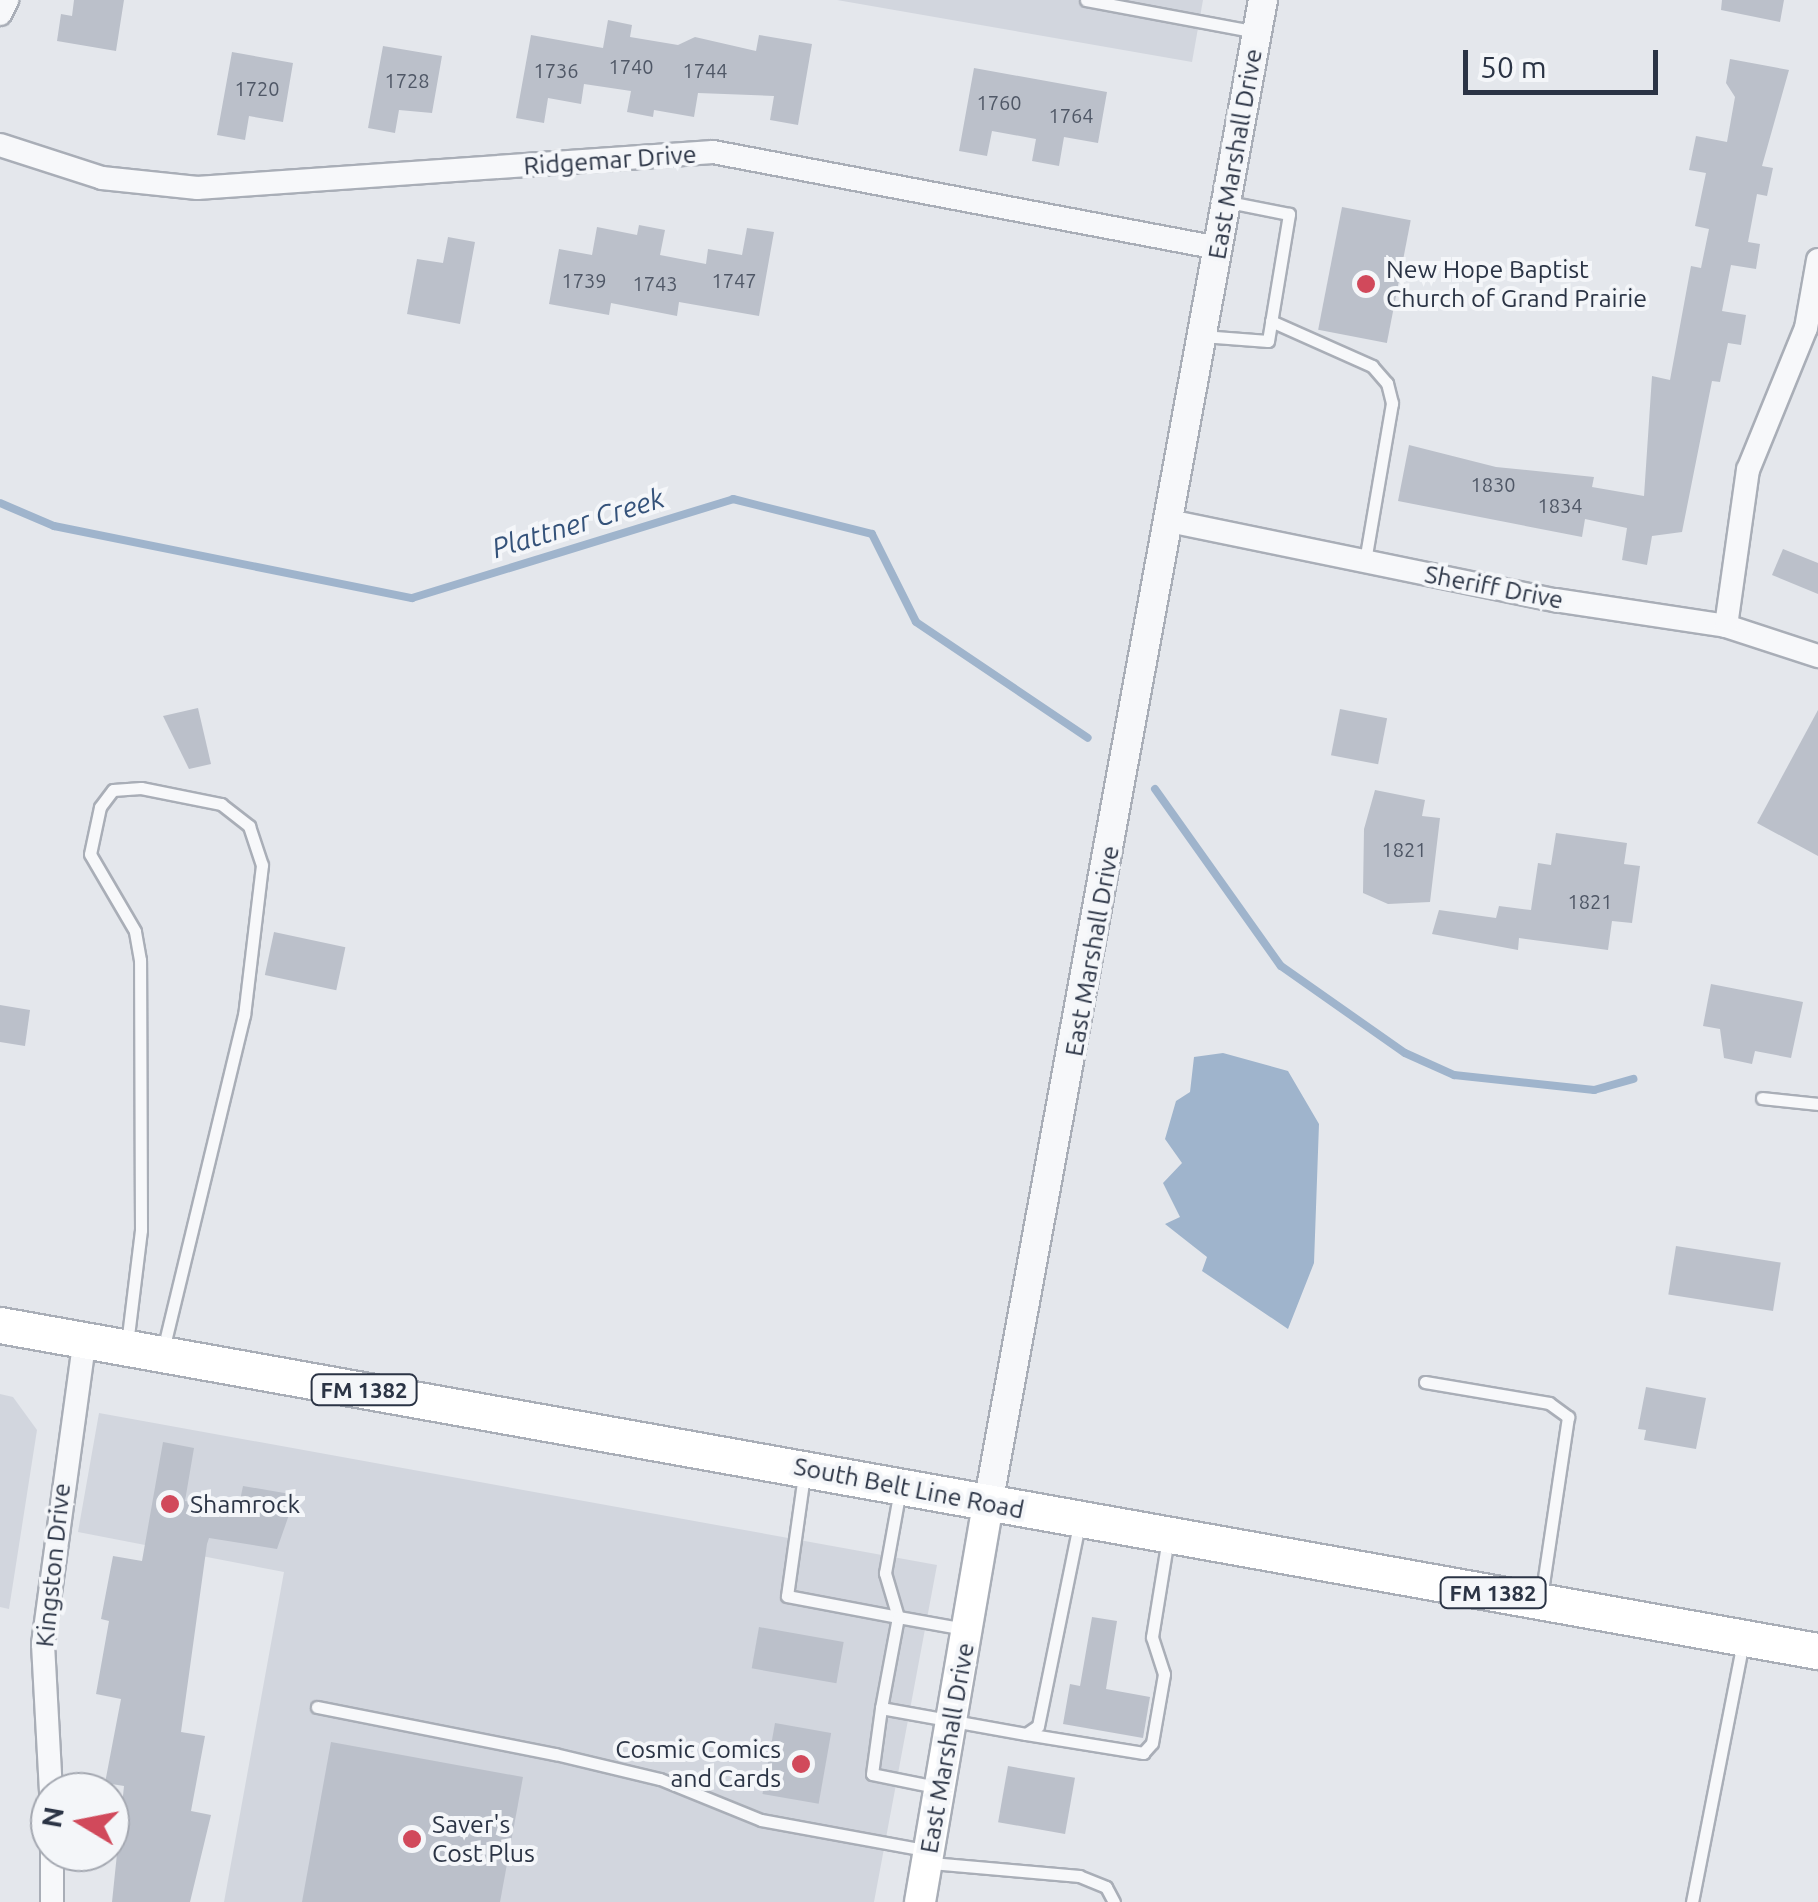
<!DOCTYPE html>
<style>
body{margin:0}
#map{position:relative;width:1818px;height:1902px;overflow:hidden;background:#e4e7ec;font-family:Ubuntu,sans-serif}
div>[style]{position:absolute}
.built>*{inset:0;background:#d2d6de}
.water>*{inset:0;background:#9fb4cc}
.stream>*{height:8px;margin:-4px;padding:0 4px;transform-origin:4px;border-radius:4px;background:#9fb4cc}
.building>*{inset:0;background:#bbc0ca;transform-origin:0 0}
.roads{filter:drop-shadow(2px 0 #a9aeb7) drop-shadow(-2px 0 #a9aeb7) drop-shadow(0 2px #a9aeb7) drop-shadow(0 -2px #a9aeb7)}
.service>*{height:11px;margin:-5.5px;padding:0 5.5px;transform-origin:5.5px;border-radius:5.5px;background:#f7f8fa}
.minor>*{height:22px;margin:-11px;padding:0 11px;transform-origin:11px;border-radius:11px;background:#f7f8fa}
.tertiary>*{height:28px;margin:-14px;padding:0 14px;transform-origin:14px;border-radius:14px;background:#f7f8fa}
.secondary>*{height:30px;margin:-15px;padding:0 15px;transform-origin:15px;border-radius:15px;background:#fff}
.primary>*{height:35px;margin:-17.5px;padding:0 17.5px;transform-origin:17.5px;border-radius:17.5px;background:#fff}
.dots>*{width:28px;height:28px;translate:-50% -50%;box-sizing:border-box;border:5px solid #f4f6f9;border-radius:50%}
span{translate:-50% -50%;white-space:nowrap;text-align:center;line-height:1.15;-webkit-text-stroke:8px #f4f6f9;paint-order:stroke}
.number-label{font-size:20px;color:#4f5766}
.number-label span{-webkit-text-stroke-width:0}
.shield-label span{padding:2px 8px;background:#f4f6f9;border:2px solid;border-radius:8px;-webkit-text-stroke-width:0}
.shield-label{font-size:22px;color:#2b3445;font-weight:700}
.street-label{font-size:25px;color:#2b3445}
.poi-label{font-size:25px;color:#2b3445}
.left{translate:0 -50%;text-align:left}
.right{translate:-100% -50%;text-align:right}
.water-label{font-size:28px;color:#34527a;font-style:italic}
.north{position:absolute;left:30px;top:1772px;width:100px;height:100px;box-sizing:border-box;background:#f4f6f9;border:2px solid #a4a8b1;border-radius:50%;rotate:280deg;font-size:28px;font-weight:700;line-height:40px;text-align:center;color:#2b3445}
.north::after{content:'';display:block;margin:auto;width:35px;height:45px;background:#d1495b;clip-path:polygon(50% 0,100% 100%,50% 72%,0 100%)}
.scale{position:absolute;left:1463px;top:50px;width:195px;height:45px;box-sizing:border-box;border:5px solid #2b3445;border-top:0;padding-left:12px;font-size:30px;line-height:35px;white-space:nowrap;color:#2b3445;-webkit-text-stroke:8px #f4f6f9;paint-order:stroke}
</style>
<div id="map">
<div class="built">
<div style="clip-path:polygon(837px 0,1203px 0,1192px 62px)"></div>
<div style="clip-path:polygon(0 1394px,13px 1397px,37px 1430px,9px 1609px,0 1607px)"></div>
<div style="clip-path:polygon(99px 1413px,937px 1565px,874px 1902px,224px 1902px,284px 1572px,78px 1532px)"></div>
</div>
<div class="water">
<div style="clip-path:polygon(1223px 1053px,1288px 1071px,1319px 1124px,1314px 1263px,1288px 1329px,1202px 1271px,1207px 1257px,1165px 1224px,1180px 1217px,1163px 1183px,1182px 1163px,1165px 1139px,1176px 1101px,1190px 1092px,1194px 1057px)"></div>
</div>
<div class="stream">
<div style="left:0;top:503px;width:59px;rotate:23.1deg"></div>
<div style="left:54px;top:526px;width:365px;rotate:11.4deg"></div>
<div style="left:412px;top:598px;width:336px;rotate:-17.1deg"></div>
<div style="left:733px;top:499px;width:143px;rotate:14.1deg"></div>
<div style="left:872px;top:534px;width:98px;rotate:63.4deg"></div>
<div style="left:916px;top:622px;width:207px;rotate:34deg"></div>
<div style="left:1155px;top:789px;width:217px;rotate:54.6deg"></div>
<div style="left:1281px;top:966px;width:151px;rotate:35.1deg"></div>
<div style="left:1405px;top:1053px;width:54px;rotate:24.2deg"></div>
<div style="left:1454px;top:1075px;width:141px;rotate:6.1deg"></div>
<div style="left:1594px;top:1090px;width:41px;rotate:-15.8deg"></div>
</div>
<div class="building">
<div style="clip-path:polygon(74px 0,124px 0,116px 51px,57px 41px,61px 14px,72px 16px)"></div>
<div style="clip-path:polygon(1722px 0,1784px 0,1780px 22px,1721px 10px)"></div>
<div style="clip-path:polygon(608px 20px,632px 25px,630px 37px,678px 45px,695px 37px,756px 51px,759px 35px,812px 44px,798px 125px,770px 120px,774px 96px,698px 93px,694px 117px,654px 110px,653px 117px,627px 112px,631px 91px,584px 84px,581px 104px,548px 98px,544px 123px,516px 118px,531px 35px,603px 48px)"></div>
<div style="clip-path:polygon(383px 46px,442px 56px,432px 113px,399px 110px,395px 133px,368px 128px)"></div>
<div style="clip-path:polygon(232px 52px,293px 63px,283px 122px,249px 116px,245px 140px,217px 135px)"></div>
<div style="clip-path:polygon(1730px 59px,1789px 70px,1762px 166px,1773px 168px,1767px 196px,1757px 194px,1748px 242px,1760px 244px,1756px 269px,1731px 265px,1722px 311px,1746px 315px,1741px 345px,1728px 343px,1720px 382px,1712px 381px,1682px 532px,1652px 536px,1647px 565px,1622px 560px,1627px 528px,1585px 519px,1582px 537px,1398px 501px,1409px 445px,1496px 467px,1594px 477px,1592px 487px,1644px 496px,1652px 376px,1670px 380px,1691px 266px,1701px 268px,1709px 229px,1695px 226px,1706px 173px,1689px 170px,1696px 136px,1727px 142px,1735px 97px,1726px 83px)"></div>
<div style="clip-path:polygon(974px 68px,1107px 92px,1098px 143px,1064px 137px,1059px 166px,1032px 161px,1036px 139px,992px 131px,987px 156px,959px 151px)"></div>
<div style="left:1342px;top:207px;width:70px;height:125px;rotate:11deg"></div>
<div style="clip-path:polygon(639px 225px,665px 230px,660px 255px,706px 264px,708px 249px,742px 255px,747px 228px,774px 232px,759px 316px,679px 302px,677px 316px,611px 303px,609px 315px,549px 304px,559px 249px,592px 255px,597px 227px,637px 235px)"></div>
<div style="clip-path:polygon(448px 237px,475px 242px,460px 324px,407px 314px,417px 259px,443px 263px)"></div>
<div style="clip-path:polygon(1783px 549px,1818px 563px,1818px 594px,1772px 575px)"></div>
<div style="clip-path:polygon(198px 708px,211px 764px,189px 769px,163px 716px)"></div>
<div style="left:1340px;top:709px;width:48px;height:47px;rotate:11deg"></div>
<div style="clip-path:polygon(1818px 710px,1818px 856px,1757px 823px)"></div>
<div style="clip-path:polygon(1375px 790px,1425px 800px,1422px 816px,1440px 818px,1430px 902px,1388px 904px,1363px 893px,1364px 829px)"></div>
<div style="clip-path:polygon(1556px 833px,1627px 843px,1624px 864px,1640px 866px,1632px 923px,1612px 921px,1608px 950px,1519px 938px,1518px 950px,1432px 934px,1439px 910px,1496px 918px,1499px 906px,1531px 910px,1538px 863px,1551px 865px)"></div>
<div style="left:274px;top:932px;width:73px;height:44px;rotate:12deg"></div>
<div style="clip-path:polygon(1711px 984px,1803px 1002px,1791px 1058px,1755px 1051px,1752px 1064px,1724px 1058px,1720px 1029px,1703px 1026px)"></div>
<div style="clip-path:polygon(0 1005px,30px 1010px,25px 1046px,0 1042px)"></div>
<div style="left:1676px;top:1246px;width:106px;height:49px;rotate:9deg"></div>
<div style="clip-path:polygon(1646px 1387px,1706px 1398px,1696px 1449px,1644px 1440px,1646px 1430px,1638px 1429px)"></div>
<div style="clip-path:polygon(163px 1442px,194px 1448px,185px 1501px,238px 1510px,243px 1486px,296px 1495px,277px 1549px,209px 1538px,207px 1544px,181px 1732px,205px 1736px,191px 1811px,211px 1815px,190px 1902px,112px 1902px,124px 1786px,105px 1783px,121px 1699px,96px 1694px,109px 1621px,101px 1619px,113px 1556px,142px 1561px)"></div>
<div style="clip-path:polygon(1092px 1617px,1117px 1621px,1106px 1689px,1150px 1697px,1143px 1738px,1063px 1724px,1070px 1684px,1080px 1686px)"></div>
<div style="left:759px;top:1627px;width:86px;height:42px;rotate:10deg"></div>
<div style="left:775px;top:1723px;width:57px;height:72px;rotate:10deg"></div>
<div style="clip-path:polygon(331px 1742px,523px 1777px,500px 1902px,302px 1902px)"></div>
<div style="left:1008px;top:1766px;width:68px;height:57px;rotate:10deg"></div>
</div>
<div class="roads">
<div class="service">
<div style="left:1086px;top:0;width:174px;rotate:10.6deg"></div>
<div style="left:1271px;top:321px;width:111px;rotate:24deg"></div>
<div style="left:1372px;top:366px;width:23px;rotate:49deg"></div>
<div style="left:1387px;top:383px;width:21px;rotate:76deg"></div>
<div style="left:1392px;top:403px;width:160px;rotate:99.7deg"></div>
<div style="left:1202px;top:336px;width:66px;rotate:4.3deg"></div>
<div style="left:1268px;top:341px;width:129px;rotate:-80.6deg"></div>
<div style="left:1289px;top:214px;width:61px;rotate:-168.7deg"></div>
<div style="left:1762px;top:1098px;width:56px;rotate:6.1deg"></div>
<div style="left:127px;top:1344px;width:115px;rotate:-83deg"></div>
<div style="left:141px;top:1230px;width:270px;rotate:-90.2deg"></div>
<div style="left:140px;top:960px;width:29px;rotate:-100deg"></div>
<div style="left:135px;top:931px;width:89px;rotate:-120.3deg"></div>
<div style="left:90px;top:854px;width:48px;rotate:-78deg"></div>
<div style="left:100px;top:807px;width:21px;rotate:-53deg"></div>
<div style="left:113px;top:790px;width:28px;rotate:-4deg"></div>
<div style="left:141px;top:788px;width:82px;rotate:11.3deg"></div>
<div style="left:221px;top:804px;width:36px;rotate:38deg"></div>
<div style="left:249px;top:826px;width:41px;rotate:71.6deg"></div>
<div style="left:262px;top:865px;width:151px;rotate:96.8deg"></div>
<div style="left:244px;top:1015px;width:344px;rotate:103.6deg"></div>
<div style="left:1425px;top:1382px;width:126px;rotate:9.6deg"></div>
<div style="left:1549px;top:1403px;width:24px;rotate:36deg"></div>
<div style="left:1568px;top:1417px;width:182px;rotate:98.5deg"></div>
<div style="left:804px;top:1475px;width:122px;rotate:98deg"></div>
<div style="left:787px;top:1596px;width:113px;rotate:10.7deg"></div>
<div style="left:898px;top:1617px;width:46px;rotate:-106.5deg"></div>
<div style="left:885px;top:1573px;width:84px;rotate:-79.8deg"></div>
<div style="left:317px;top:1707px;width:243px;rotate:11.2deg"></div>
<div style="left:555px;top:1754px;width:108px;rotate:13.4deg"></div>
<div style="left:660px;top:1779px;width:109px;rotate:22.1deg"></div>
<div style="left:761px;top:1820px;width:167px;rotate:10.4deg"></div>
<div style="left:881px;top:1708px;width:93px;rotate:-79.4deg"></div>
<div style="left:898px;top:1617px;width:68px;rotate:10.2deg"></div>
<div style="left:1026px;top:1734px;width:119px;rotate:9.2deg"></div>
<div style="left:1143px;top:1753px;width:13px;rotate:-48deg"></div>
<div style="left:1152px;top:1743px;width:70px;rotate:-80.1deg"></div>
<div style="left:1164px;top:1674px;width:39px;rotate:-108deg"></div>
<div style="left:1152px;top:1637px;width:100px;rotate:-80.8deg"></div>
<div style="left:936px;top:1787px;width:65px;rotate:-168.5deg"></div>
<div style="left:872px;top:1774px;width:67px;rotate:-82.2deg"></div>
<div style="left:881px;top:1708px;width:147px;rotate:10.2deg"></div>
<div style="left:1026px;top:1734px;width:14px;rotate:-34deg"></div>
<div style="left:1038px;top:1726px;width:206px;rotate:-78.5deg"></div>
<div style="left:931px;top:1863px;width:149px;rotate:5deg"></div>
<div style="left:1079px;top:1876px;width:29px;rotate:22deg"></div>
<div style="left:1106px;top:1887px;width:17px;rotate:62deg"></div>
<div style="left:1692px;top:1902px;width:266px;rotate:-78.9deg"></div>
</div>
<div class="minor">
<div style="left:0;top:14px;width:16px;rotate:-63deg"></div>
<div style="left:0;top:145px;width:107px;rotate:17.9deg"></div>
<div style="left:102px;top:178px;width:96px;rotate:6deg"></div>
<div style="left:197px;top:188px;width:517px;rotate:-3.99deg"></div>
<div style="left:713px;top:152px;width:514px;rotate:10.76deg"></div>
<div style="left:1169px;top:521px;width:394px;rotate:11.6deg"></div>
<div style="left:1555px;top:600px;width:173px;rotate:8.6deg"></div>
<div style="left:1726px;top:626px;width:97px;rotate:18.1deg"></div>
<div style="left:1726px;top:626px;width:158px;rotate:-82deg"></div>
<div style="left:1748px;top:470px;width:153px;rotate:-67.8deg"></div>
<div style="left:1806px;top:328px;width:69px;rotate:-80deg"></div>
<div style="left:51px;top:1792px;width:148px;rotate:-93.1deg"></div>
<div style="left:43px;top:1644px;width:308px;rotate:-82.2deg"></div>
<div style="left:52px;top:1852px;width:50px;rotate:90deg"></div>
</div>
<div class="tertiary">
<div style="left:988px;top:1504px;width:1529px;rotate:-79.64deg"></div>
</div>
<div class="secondary">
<div style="left:920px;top:1902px;width:404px;rotate:-80.3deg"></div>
</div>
<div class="primary">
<div style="left:0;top:1325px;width:1847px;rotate:10.17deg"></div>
</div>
</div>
<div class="dots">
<div style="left:1366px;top:284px;background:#d1495b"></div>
<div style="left:170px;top:1504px;background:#d1495b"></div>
<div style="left:801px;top:1764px;background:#d1495b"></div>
<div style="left:412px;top:1839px;background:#d1495b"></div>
</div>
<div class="number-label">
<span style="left:631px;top:66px">1740</span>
<span style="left:556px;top:70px">1736</span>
<span style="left:705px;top:70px">1744</span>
<span style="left:407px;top:80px">1728</span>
<span style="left:257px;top:88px">1720</span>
<span style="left:999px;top:102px">1760</span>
<span style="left:1071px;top:115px">1764</span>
<span style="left:584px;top:280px">1739</span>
<span style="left:734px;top:280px">1747</span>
<span style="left:655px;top:283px">1743</span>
<span style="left:1493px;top:484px">1830</span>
<span style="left:1560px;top:505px">1834</span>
<span style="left:1404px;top:849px">1821</span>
<span style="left:1590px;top:901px">1821</span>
</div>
<div class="shield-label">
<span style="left:364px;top:1390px">FM 1382</span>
<span style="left:1493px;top:1593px">FM 1382</span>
</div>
<div class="street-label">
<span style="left:1235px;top:154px;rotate:-80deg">East Marshall Drive</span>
<span style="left:610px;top:160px;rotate:-4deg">Ridgemar Drive</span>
<span style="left:1494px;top:587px;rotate:11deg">Sheriff Drive</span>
<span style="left:1092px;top:951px;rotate:-80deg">East Marshall Drive</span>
<span style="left:909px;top:1488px;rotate:11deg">South Belt Line Road</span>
<span style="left:53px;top:1565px;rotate:-84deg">Kingston Drive</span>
<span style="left:947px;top:1748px;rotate:-80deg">East Marshall Drive</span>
</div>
<div class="poi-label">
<span class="left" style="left:1386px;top:284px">New Hope Baptist<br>Church of Grand Prairie</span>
<span class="left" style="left:190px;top:1504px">Shamrock</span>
<span class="right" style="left:781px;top:1764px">Cosmic Comics<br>and Cards</span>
<span class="left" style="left:432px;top:1839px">Saver's<br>Cost Plus</span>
</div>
<div class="water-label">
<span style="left:578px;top:523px;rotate:-17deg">Plattner Creek</span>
</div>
<div class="north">N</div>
<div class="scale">50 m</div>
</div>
